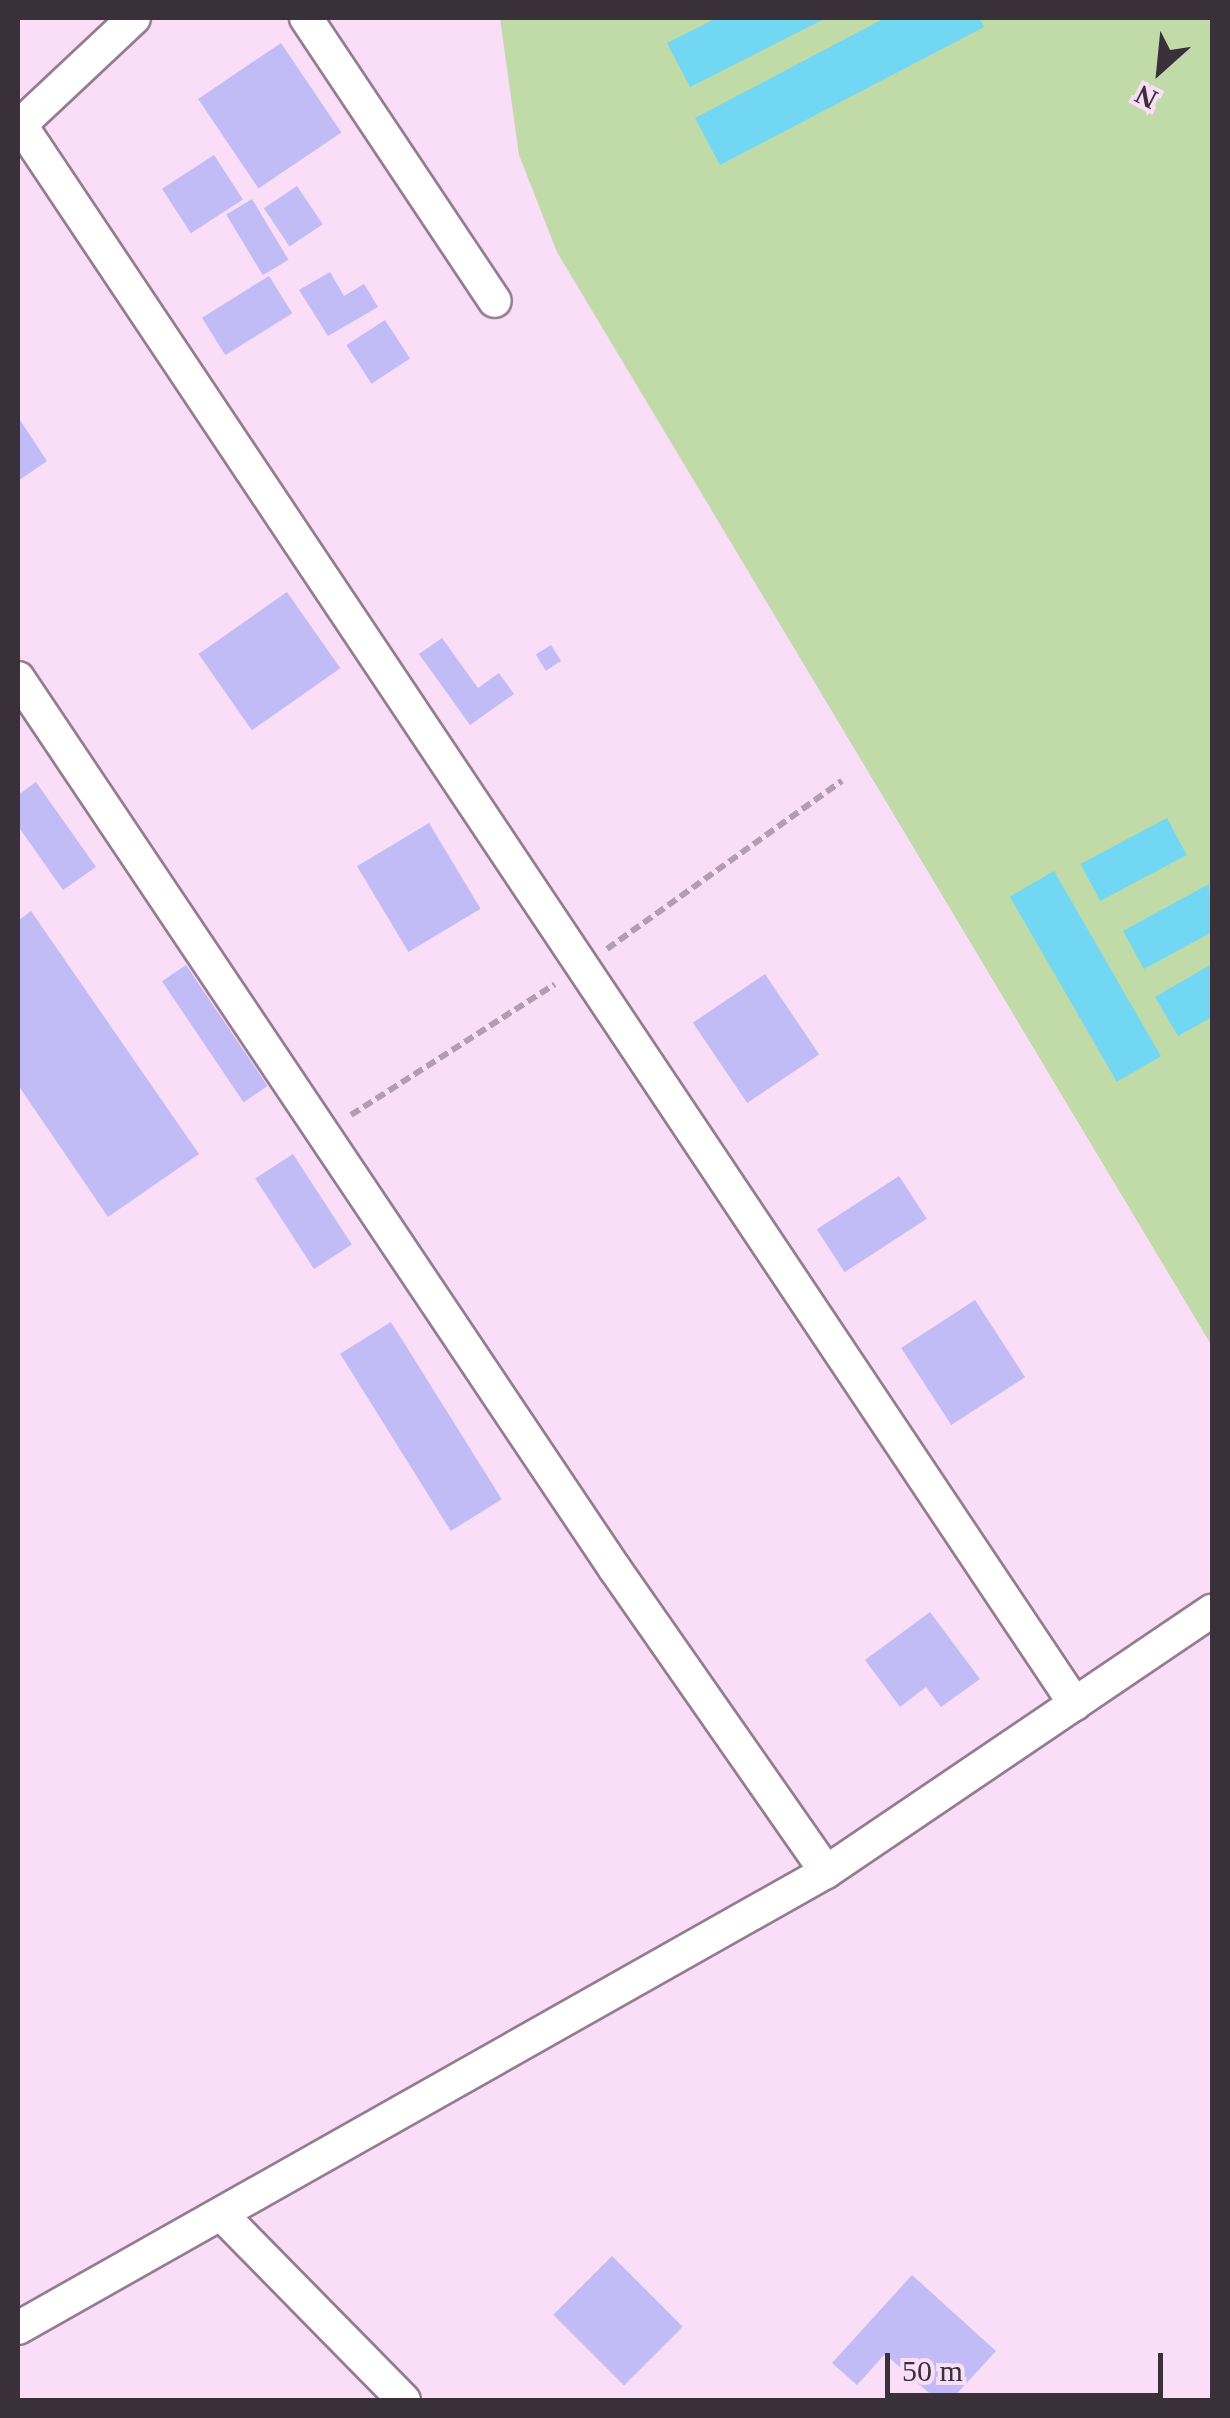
<!DOCTYPE html>
<style>
body{margin:0}
#map{position:relative;width:1230px;height:2418px;overflow:hidden;background:#faddf6;font-family:Georgia,serif}
div>[style]{position:absolute}
.green>*{inset:0;background:#c0daa8}
.water>*{inset:0;background:#72d7f2;transform-origin:0 0}
.building>*{inset:0;background:#c2bcf6;transform-origin:0 0}
.path>*{height:6px;margin-top:-3px;transform-origin:0;background:repeating-linear-gradient(90deg,#b39db0 0 10px,transparent 0 15px)}
.roads{filter:drop-shadow(2px 0 #957c92) drop-shadow(-2px 0 #957c92) drop-shadow(0 2px #957c92) drop-shadow(0 -2px #957c92)}
.street>*{height:32px;margin:-16px;padding:0 16px;transform-origin:16px;border-radius:16px;background:#fff}
span{translate:-50% -50%;white-space:nowrap;text-align:center;line-height:1.15;-webkit-text-stroke:8px #faddf6;paint-order:stroke}
.frame{position:absolute;inset:0;border:20px solid #3a3039;pointer-events:none}
.north{position:absolute;left:1110px;top:20px;width:100px;height:100px;-webkit-text-stroke:8px #faddf6;paint-order:stroke;rotate:207deg;font-size:28px;font-weight:700;line-height:40px;text-align:center;color:#3a3039}
.north::after{content:'';display:block;margin:auto;width:35px;height:45px;background:#3a3039;clip-path:polygon(50% 0,100% 100%,50% 72%,0 100%)}
.scale{position:absolute;left:885px;top:2353px;width:278px;height:45px;box-sizing:border-box;border:5px solid #3a3039;border-top:0;padding-left:12px;font-size:30px;line-height:35px;white-space:nowrap;color:#3a3039;-webkit-text-stroke:8px #faddf6;paint-order:stroke}
</style>
<div id="map">
<div class="green">
<div style="clip-path:polygon(500px 18px,1212px 18px,1212px 1346px,557px 252px,519px 155px)"></div>
</div>
<div class="water">
<div style="clip-path:polygon(717px 18px,826px 18px,690px 87px,667px 43px)"></div>
<div style="clip-path:polygon(885px 18px,979px 18px,984px 27px,720px 165px,695px 118px)"></div>
<div style="left:1167px;top:818px;width:42px;height:98px;rotate:62deg"></div>
<div style="left:1054px;top:871px;width:214px;height:51px;rotate:60deg"></div>
<div style="clip-path:polygon(1209px 884px,1212px 932px,1144px 969px,1123px 931px)"></div>
<div style="clip-path:polygon(1212px 964px,1212px 1017px,1178px 1036px,1155px 997px)"></div>
</div>
<div class="building">
<div style="left:281px;top:43px;width:108px;height:100px;rotate:56deg"></div>
<div style="left:214px;top:155px;width:53px;height:62px;rotate:57deg"></div>
<div style="left:297px;top:186px;width:46px;height:40px;rotate:56deg"></div>
<div style="left:252px;top:199px;width:71px;height:30px;rotate:59deg"></div>
<div style="clip-path:polygon(330px 272px,344px 296px,364px 284px,378px 307px,328px 336px,299px 290px)"></div>
<div style="left:269px;top:276px;width:44px;height:79px;rotate:58deg"></div>
<div style="left:385px;top:320px;width:46px;height:46px;rotate:57deg"></div>
<div style="clip-path:polygon(18px 417px,47px 461px,18px 481px)"></div>
<div style="left:287px;top:592px;width:93px;height:108px;rotate:55deg"></div>
<div style="clip-path:polygon(442px 638px,478px 688px,499px 673px,514px 694px,470px 725px,419px 654px)"></div>
<div style="left:551px;top:645px;width:19px;height:18px;rotate:58deg"></div>
<div style="clip-path:polygon(36px 782px,96px 867px,63px 890px,18px 826px,18px 795px)"></div>
<div style="left:429px;top:823px;width:100px;height:84px;rotate:59deg"></div>
<div style="clip-path:polygon(31px 911px,199px 1154px,108px 1217px,18px 1085px,18px 921px)"></div>
<div style="left:186px;top:965px;width:146px;height:29px;rotate:56deg"></div>
<div style="left:765px;top:974px;width:97px;height:87px;rotate:56deg"></div>
<div style="left:293px;top:1154px;width:108px;height:45px;rotate:57deg"></div>
<div style="left:899px;top:1176px;width:51px;height:98px;rotate:57deg"></div>
<div style="left:975px;top:1300px;width:92px;height:88px;rotate:57deg"></div>
<div style="left:391px;top:1322px;width:209px;height:60px;rotate:58deg"></div>
<div style="clip-path:polygon(930px 1612px,980px 1679px,941px 1707px,926px 1687px,900px 1707px,865px 1660px)"></div>
<div style="left:612px;top:2256px;width:100px;height:83px;rotate:45deg"></div>
<div style="clip-path:polygon(912px 2275px,996px 2351px,951px 2400px,937px 2400px,885px 2354px,857px 2385px,832px 2363px)"></div>
</div>
<div class="path">
<div style="left:607px;top:949px;width:289px;rotate:-35.6deg"></div>
<div style="left:351px;top:1115px;width:242px;rotate:-32.7deg"></div>
</div>
<div class="roads">
<div class="street">
<div style="left:306px;top:18px;width:340px;rotate:56.3deg"></div>
<div style="left:20px;top:124px;width:1900px;rotate:56.27deg"></div>
<div style="left:18px;top:127px;width:159px;rotate:-43.2deg"></div>
<div style="left:18px;top:678px;width:1073px;rotate:56.18deg"></div>
<div style="left:615px;top:1569px;width:369px;rotate:55.1deg"></div>
<div style="left:221px;top:2214px;width:261px;rotate:45.5deg"></div>
<div style="left:18px;top:2328px;width:928px;rotate:-29.44deg"></div>
<div style="left:826px;top:1872px;width:466px;rotate:-34.1deg"></div>
</div>
</div>
<div class="frame"></div>
<div class="north">N</div>
<div class="scale">50 m</div>
</div>
